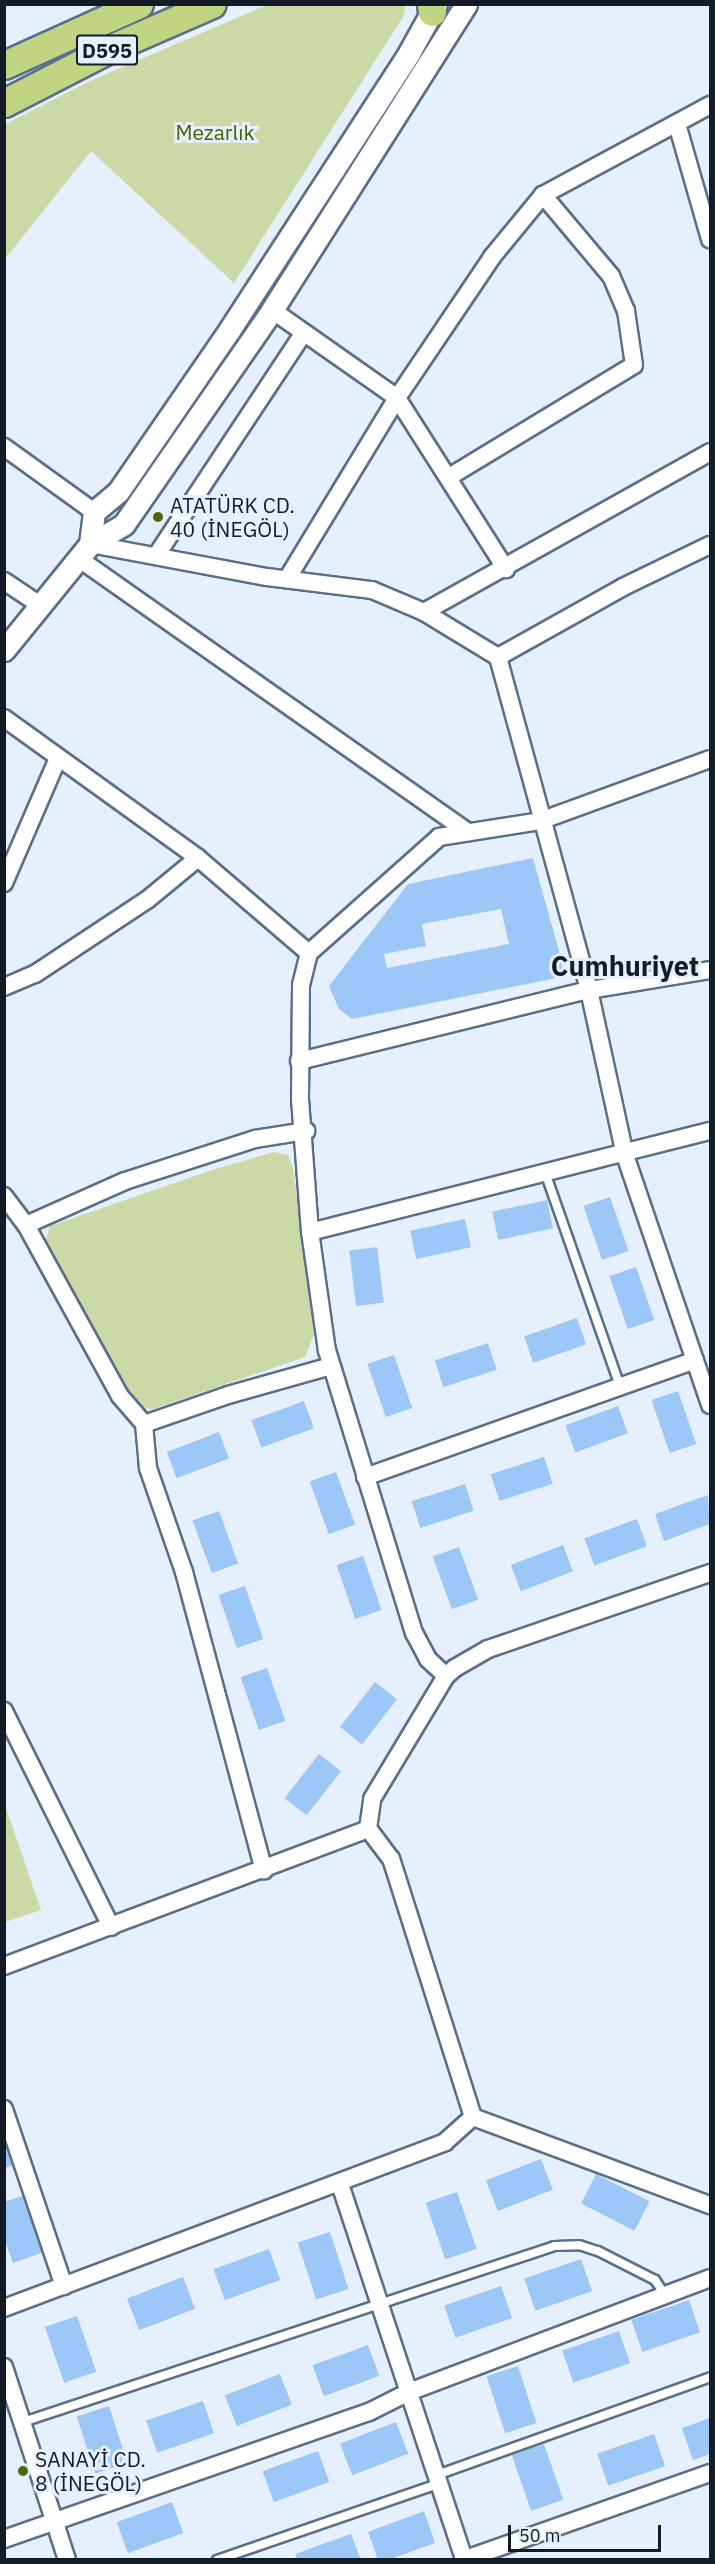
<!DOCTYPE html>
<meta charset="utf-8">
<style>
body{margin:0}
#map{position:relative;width:715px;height:2564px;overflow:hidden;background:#e6f0fc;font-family:"IBM Plex Sans",sans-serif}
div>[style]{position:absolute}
.green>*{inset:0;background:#cbd9a6}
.building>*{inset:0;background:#9dc7f7;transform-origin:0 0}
.roads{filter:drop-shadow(2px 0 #596f89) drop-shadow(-2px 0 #596f89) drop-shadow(0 2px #596f89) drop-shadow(0 -2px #596f89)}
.service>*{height:8px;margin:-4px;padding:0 4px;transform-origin:4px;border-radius:4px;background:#fff}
.minor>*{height:16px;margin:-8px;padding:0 8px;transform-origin:8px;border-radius:8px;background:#fff}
.tertiary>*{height:21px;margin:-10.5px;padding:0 10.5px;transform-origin:10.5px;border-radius:10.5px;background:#fff}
.trunk>*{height:27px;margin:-13.5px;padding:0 13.5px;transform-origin:13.5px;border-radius:13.5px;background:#c0d482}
.dots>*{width:16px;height:16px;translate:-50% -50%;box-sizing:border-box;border:3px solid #e6f0fc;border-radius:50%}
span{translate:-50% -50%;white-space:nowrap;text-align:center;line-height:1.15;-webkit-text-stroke:6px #e6f0fc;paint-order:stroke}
.shield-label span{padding:2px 4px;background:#e6f0fc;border:2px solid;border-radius:4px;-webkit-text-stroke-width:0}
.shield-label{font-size:20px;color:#121b26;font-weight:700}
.park-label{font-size:21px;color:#4f5e04}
.poi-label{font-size:21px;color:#121b26}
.left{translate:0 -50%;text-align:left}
.district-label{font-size:27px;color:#121b26;font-weight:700}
.frame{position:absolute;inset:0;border:6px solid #121b26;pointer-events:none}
.scale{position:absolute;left:508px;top:2525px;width:153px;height:27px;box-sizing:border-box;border:3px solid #121b26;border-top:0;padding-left:8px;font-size:18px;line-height:21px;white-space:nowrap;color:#121b26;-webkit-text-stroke:4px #e6f0fc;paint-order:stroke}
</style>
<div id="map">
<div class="green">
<div style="clip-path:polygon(267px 5px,406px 5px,403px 17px,234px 283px,91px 151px,5px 259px,5px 124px,90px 81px)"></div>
<div style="clip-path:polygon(274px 1152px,288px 1155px,293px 1169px,317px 1327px,305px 1357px,153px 1409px,135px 1407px,43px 1250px,50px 1226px,212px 1170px)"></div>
<div style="clip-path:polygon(5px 1805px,41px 1910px,5px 1922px,4px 1922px)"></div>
</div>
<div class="building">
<div style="clip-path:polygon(evenodd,533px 858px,566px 976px,352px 1019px,339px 1009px,329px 986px,408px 884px,533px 858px,501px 909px,509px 944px,387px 968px,384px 954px,426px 946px,422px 924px,501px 909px)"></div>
<div style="left:610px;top:1197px;width:57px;height:28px;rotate:71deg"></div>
<div style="left:547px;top:1200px;width:29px;height:56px;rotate:78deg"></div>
<div style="left:465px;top:1219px;width:29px;height:56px;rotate:78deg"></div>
<div style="left:377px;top:1247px;width:56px;height:28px;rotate:83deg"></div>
<div style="left:636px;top:1267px;width:56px;height:28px;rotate:71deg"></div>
<div style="left:577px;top:1318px;width:28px;height:56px;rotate:71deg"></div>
<div style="left:488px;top:1343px;width:28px;height:56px;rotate:72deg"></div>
<div style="left:394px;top:1355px;width:56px;height:28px;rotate:71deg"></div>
<div style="left:678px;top:1391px;width:56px;height:28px;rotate:71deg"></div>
<div style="left:304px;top:1401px;width:29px;height:56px;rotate:70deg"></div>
<div style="left:618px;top:1406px;width:29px;height:56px;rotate:70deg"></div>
<div style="left:219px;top:1432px;width:28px;height:56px;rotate:69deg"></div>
<div style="left:544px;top:1457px;width:28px;height:56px;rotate:72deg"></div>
<div style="left:336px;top:1472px;width:56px;height:28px;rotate:70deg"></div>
<div style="left:465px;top:1484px;width:28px;height:56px;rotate:72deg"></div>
<div style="clip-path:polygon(708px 1495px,710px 1524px,664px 1541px,655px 1514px)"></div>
<div style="left:219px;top:1511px;width:56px;height:28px;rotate:70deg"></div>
<div style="left:637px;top:1519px;width:29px;height:56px;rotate:70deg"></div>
<div style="left:563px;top:1545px;width:28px;height:56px;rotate:69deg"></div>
<div style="left:459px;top:1547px;width:56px;height:28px;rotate:70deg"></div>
<div style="left:363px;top:1556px;width:57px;height:28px;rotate:71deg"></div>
<div style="left:245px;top:1586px;width:56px;height:28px;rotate:71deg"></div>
<div style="left:267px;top:1668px;width:56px;height:28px;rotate:71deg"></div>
<div style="left:375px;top:1682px;width:28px;height:57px;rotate:38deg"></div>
<div style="left:319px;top:1754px;width:28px;height:56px;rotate:38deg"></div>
<div style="clip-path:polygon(4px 2142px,13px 2165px,4px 2168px)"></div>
<div style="left:541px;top:2159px;width:33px;height:59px;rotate:69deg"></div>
<div style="left:596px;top:2174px;width:60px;height:33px;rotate:27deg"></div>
<div style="left:457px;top:2192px;width:60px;height:33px;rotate:71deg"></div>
<div style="clip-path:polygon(25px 2195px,44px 2252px,13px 2263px,4px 2238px,4px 2202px)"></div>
<div style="left:330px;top:2232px;width:60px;height:34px;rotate:72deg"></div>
<div style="left:269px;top:2249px;width:33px;height:59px;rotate:70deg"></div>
<div style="left:581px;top:2259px;width:34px;height:60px;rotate:71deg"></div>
<div style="left:183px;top:2277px;width:34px;height:60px;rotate:69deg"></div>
<div style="left:501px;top:2286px;width:34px;height:60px;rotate:71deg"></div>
<div style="left:689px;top:2300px;width:34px;height:61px;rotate:71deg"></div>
<div style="left:77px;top:2316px;width:59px;height:34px;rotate:71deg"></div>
<div style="left:619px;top:2331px;width:34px;height:60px;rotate:71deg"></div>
<div style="left:368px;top:2345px;width:33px;height:59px;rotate:70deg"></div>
<div style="left:518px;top:2366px;width:60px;height:33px;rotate:72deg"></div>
<div style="left:280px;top:2374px;width:33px;height:59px;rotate:69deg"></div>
<div style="left:203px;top:2401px;width:34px;height:60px;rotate:71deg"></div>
<div style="left:109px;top:2406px;width:60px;height:34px;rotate:72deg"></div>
<div style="clip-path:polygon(710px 2418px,710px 2454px,693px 2460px,682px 2428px)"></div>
<div style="left:396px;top:2422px;width:34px;height:60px;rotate:69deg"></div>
<div style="left:654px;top:2434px;width:34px;height:60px;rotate:71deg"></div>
<div style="left:544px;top:2444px;width:59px;height:34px;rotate:71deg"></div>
<div style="left:318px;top:2451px;width:33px;height:59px;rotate:70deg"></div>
<div style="left:172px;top:2502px;width:33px;height:59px;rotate:70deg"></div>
<div style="clip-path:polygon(424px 2511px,435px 2543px,388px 2560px,378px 2560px,368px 2532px)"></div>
<div style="clip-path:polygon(351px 2534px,361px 2560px,297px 2560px,295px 2554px)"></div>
</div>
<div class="roads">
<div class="service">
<div style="left:546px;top:1175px;width:224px;rotate:70.7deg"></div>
<div style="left:23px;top:2422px;width:560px;rotate:-18.31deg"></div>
<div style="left:555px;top:2246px;width:24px;rotate:-2deg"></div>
<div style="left:579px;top:2245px;width:20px;rotate:18deg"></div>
<div style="left:598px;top:2251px;width:64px;rotate:27deg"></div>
<div style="left:655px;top:2280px;width:18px;rotate:56deg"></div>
<div style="left:437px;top:2475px;width:290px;rotate:-19.7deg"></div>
<div style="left:217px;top:2560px;width:236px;rotate:-19deg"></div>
</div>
<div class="minor">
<div style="left:677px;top:124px;width:120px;rotate:74deg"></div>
<div style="left:272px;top:310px;width:153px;rotate:35.1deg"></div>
<div style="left:397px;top:398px;width:203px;rotate:57.5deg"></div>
<div style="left:4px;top:447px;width:111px;rotate:35.8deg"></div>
<div style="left:449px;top:477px;width:216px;rotate:-31.2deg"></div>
<div style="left:634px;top:365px;width:55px;rotate:-98.4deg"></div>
<div style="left:626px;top:311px;width:38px;rotate:-113deg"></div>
<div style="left:611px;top:276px;width:106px;rotate:-130deg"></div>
<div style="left:90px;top:544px;width:180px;rotate:10.6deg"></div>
<div style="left:267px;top:577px;width:106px;rotate:7.1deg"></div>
<div style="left:372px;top:590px;width:56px;rotate:22.9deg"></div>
<div style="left:424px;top:612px;width:87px;rotate:31.3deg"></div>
<div style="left:498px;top:657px;width:345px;rotate:74.7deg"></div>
<div style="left:589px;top:990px;width:169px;rotate:77.7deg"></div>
<div style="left:625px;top:1155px;width:264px;rotate:71.2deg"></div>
<div style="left:156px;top:556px;width:266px;rotate:-56.5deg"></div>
<div style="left:78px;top:558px;width:477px;rotate:35.1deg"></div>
<div style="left:287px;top:579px;width:212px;rotate:-58.7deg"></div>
<div style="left:397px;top:398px;width:170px;rotate:-56deg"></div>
<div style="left:492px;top:257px;width:80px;rotate:-50.6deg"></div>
<div style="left:543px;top:195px;width:190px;rotate:-28.3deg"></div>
<div style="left:4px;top:581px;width:43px;rotate:33.7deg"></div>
<div style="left:424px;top:612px;width:328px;rotate:-29.2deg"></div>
<div style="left:498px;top:657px;width:143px;rotate:-29.2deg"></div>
<div style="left:623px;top:587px;width:97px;rotate:-25.8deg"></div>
<div style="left:4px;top:718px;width:239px;rotate:35.8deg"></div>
<div style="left:198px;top:858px;width:146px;rotate:40.6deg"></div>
<div style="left:4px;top:883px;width:136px;rotate:-66.6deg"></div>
<div style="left:4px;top:987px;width:34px;rotate:-23deg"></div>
<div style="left:35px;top:974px;width:134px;rotate:-33.5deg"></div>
<div style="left:147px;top:900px;width:66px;rotate:-39.5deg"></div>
<div style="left:299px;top:1061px;width:299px;rotate:-13.8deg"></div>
<div style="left:589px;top:990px;width:123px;rotate:-9.4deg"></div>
<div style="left:4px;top:1196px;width:36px;rotate:53deg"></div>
<div style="left:26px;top:1225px;width:195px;rotate:61.2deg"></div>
<div style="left:120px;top:1396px;width:37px;rotate:49deg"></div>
<div style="left:144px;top:1424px;width:89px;rotate:-19deg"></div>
<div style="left:228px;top:1395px;width:107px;rotate:-15.7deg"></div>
<div style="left:26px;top:1225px;width:108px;rotate:-24deg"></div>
<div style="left:125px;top:1181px;width:137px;rotate:-17.9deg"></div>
<div style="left:255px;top:1139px;width:52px;rotate:-8.9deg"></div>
<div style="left:310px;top:1232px;width:413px;rotate:-14.2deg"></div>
<div style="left:144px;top:1424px;width:44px;rotate:84.8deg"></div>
<div style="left:148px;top:1468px;width:110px;rotate:70.9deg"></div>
<div style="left:184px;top:1572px;width:309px;rotate:75deg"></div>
<div style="left:365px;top:1477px;width:350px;rotate:-19.5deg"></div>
<div style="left:446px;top:1676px;width:25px;rotate:-137deg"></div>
<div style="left:428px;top:1659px;width:30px;rotate:-118deg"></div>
<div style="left:414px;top:1633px;width:295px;rotate:-107.1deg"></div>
<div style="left:327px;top:1351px;width:120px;rotate:-98.1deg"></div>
<div style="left:310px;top:1232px;width:132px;rotate:-94.3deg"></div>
<div style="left:300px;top:1100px;width:115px;rotate:-89.5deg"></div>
<div style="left:301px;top:985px;width:33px;rotate:-76deg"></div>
<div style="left:309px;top:953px;width:174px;rotate:-41.7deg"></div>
<div style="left:439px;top:837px;width:102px;rotate:-9deg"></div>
<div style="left:540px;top:821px;width:181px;rotate:-20deg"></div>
<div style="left:4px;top:1711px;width:241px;rotate:63.6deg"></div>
<div style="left:4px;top:1966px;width:389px;rotate:-20.6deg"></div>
<div style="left:4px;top:2109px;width:187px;rotate:71.3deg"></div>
<div style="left:473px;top:2117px;width:253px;rotate:20.4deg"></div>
<div style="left:340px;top:2184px;width:396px;rotate:71.7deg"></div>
<div style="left:4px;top:2308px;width:471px;rotate:-20.6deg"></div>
<div style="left:445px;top:2142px;width:38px;rotate:-42deg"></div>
<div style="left:473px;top:2117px;width:271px;rotate:-107.6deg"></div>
<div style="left:391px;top:1859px;width:38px;rotate:-127deg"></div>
<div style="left:368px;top:1829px;width:30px;rotate:-82deg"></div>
<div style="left:372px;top:1799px;width:144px;rotate:-59deg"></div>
<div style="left:446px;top:1676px;width:12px;rotate:-42deg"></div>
<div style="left:455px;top:1668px;width:38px;rotate:-30deg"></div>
<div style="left:488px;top:1649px;width:235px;rotate:-18.9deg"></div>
<div style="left:4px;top:2367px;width:203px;rotate:71.9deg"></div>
<div style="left:4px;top:2539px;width:386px;rotate:-19.2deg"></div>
<div style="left:369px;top:2412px;width:45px;rotate:-26.6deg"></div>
<div style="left:409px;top:2392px;width:322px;rotate:-20.7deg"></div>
<div style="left:463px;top:2560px;width:262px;rotate:-19.4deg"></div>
</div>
<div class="tertiary">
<div style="left:90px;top:544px;width:32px;rotate:-83deg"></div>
<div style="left:94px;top:512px;width:31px;rotate:-40deg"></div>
<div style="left:118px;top:492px;width:198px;rotate:-55.5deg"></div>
<div style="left:230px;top:329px;width:329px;rotate:-57deg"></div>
<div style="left:409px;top:53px;width:56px;rotate:-61.1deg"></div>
<div style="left:4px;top:650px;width:136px;rotate:-50.9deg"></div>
<div style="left:90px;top:544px;width:39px;rotate:-30deg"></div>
<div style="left:124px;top:524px;width:260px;rotate:-55.3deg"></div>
<div style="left:272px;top:310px;width:362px;rotate:-57.6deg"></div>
</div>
<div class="trunk">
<div style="left:431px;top:4px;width:8px;rotate:83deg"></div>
<div style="left:4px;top:65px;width:148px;rotate:-24.3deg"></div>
<div style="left:4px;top:103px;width:118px;rotate:-27.2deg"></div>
<div style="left:109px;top:49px;width:112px;rotate:-23.6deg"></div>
</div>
</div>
<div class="dots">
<div style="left:158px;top:517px;background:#536309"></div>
<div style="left:23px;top:2471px;background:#536309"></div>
</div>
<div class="shield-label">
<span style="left:107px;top:50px">D595</span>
</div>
<div class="park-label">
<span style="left:215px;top:132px">Mezarlık</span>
</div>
<div class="poi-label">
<span class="left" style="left:170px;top:517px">ATATÜRK CD.<br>40 (İNEGÖL)</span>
<span class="left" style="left:35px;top:2471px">SANAYİ CD.<br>8 (İNEGÖL)</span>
</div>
<div class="district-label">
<span style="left:625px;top:966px">Cumhuriyet</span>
</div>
<div class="frame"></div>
<div class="scale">50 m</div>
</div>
